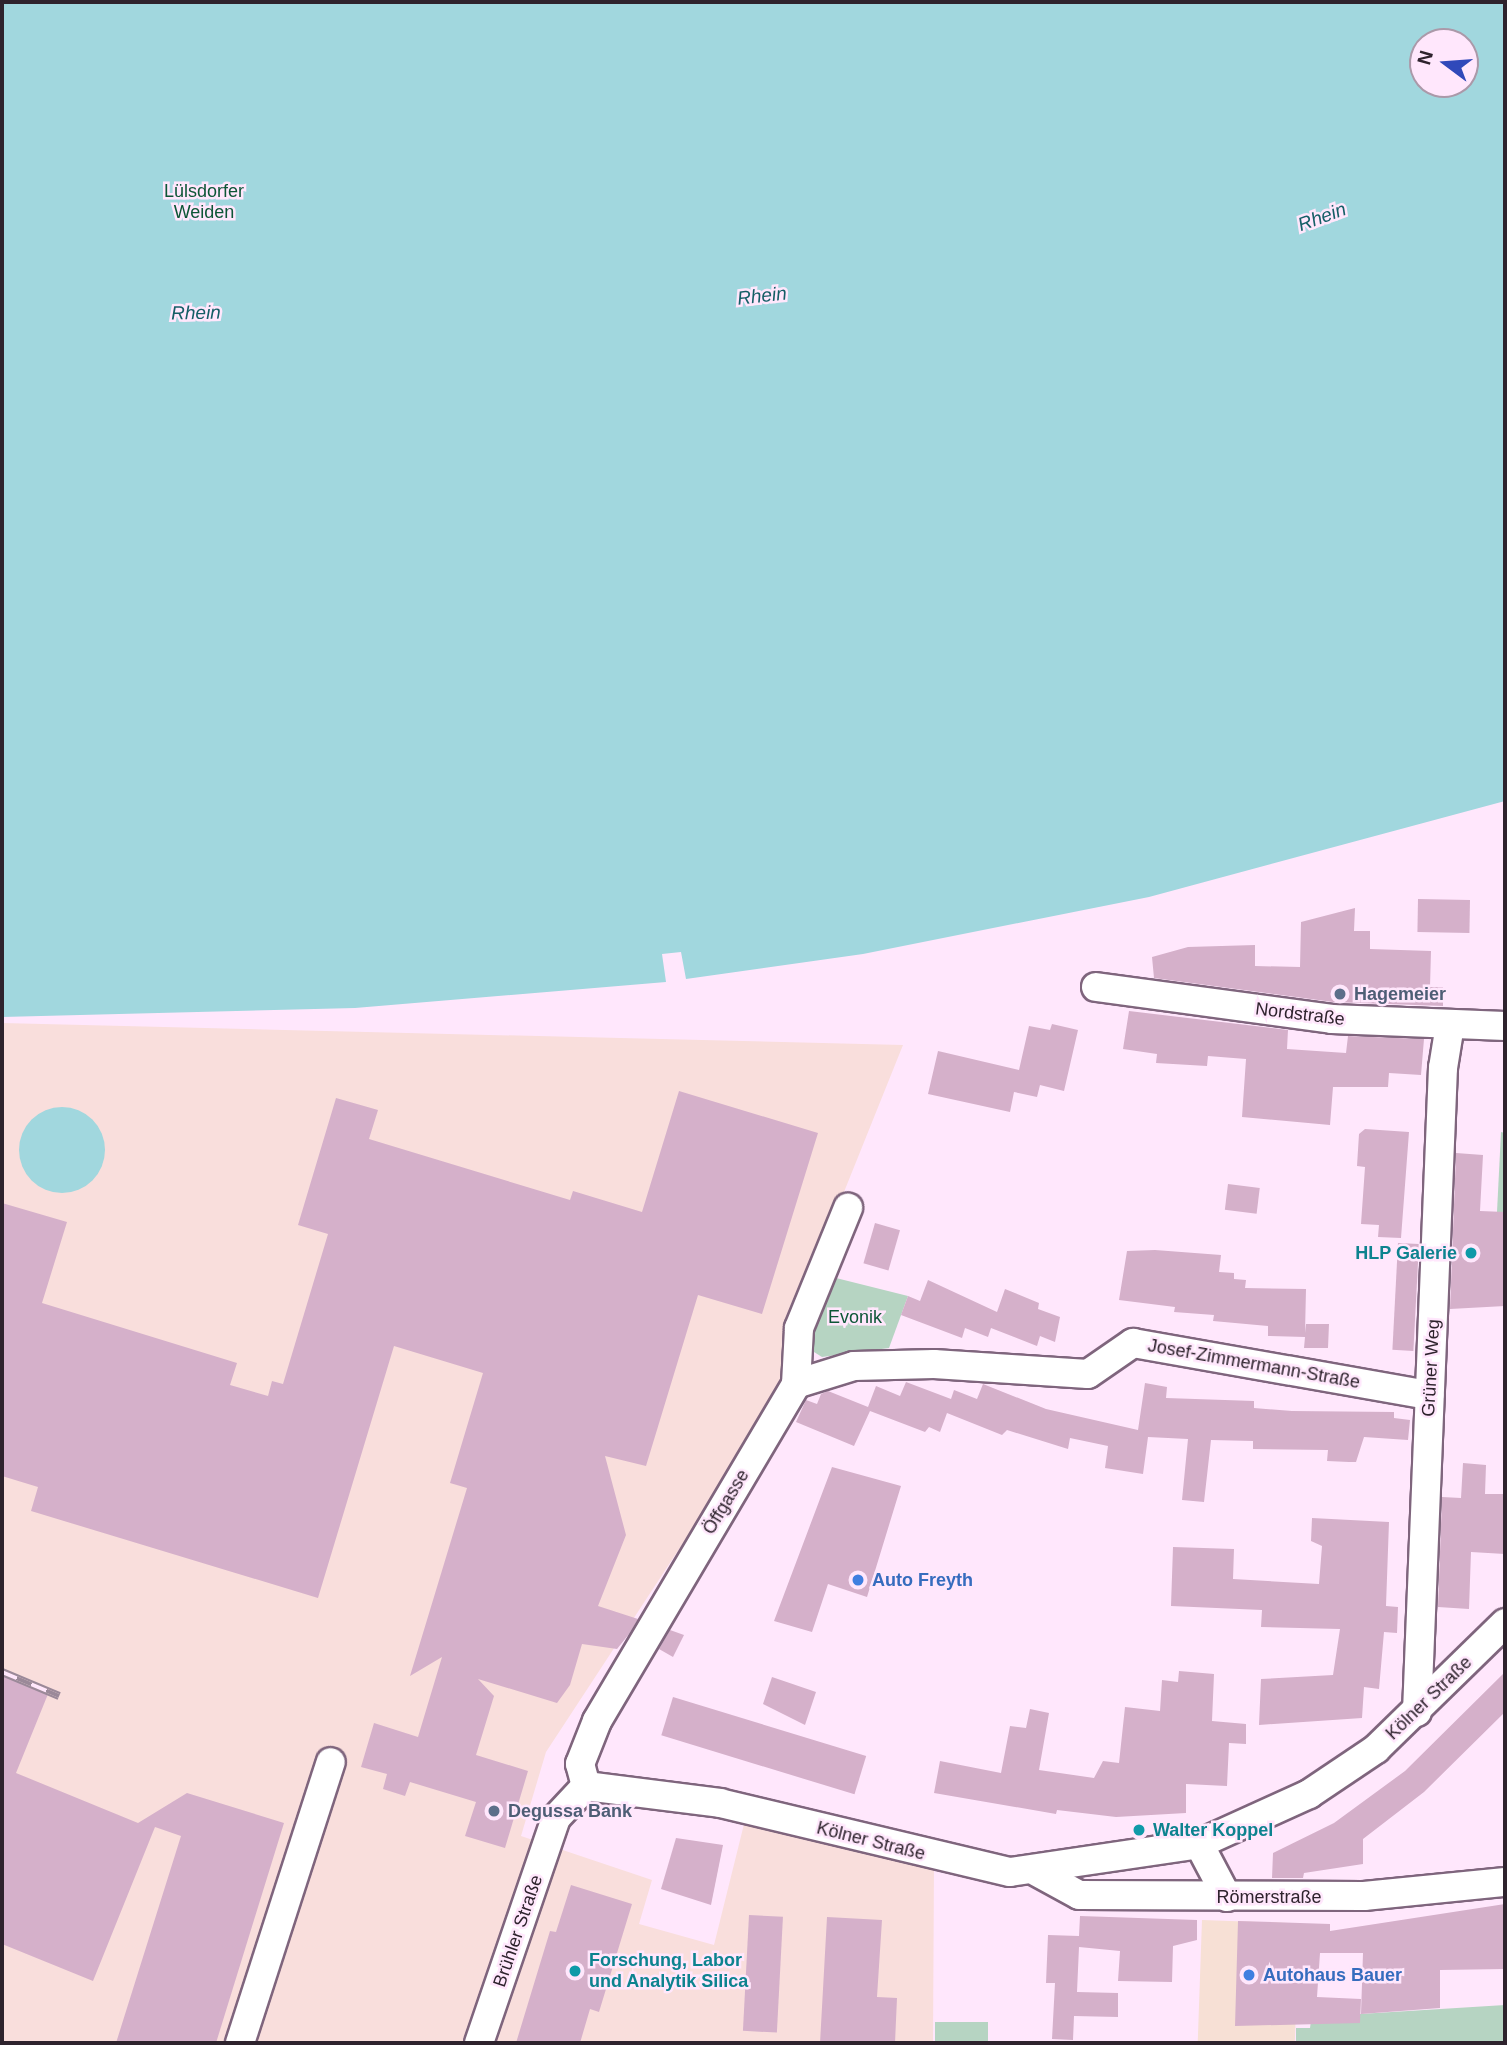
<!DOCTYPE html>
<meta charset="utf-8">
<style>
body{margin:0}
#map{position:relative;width:1507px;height:2045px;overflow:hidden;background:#ffe7fc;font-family:Arial,sans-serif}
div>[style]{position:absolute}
.commercial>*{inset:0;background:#f7e0d5;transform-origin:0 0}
.industrial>*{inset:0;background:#f9dedc}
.green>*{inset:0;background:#b6d4c2;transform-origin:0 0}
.water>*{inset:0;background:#a1d7de}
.round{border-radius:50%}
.building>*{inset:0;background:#d5b0ca;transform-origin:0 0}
.roads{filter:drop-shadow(2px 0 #7f657d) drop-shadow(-2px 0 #7f657d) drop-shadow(0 2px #7f657d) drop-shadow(0 -2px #7f657d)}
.minor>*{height:28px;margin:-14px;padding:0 14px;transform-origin:14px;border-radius:14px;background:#fff}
.rail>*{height:8px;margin-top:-4px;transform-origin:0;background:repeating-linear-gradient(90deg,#ffe7fc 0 16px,#9b8999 0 32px);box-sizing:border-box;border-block:2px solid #9b8999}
.dots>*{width:19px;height:19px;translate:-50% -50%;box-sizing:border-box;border:4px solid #ffe7fc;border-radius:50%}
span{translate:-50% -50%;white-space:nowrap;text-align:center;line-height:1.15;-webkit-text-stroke:5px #ffe7fc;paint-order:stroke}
.park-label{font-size:18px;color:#0d5636}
.service-label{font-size:18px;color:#4e5e75;font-weight:700}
.left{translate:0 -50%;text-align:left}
.street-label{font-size:18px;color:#2e232d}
.culture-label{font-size:18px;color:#0d838f;font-weight:700}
.right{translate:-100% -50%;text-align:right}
.shop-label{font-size:18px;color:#366cbe;font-weight:700}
.water-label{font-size:19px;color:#145e66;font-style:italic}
.frame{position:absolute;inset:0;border:4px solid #2e232d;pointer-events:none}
.north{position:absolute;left:1409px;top:28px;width:70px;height:70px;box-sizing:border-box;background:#ffe7fc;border:2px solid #ab99a9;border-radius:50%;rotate:286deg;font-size:19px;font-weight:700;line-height:28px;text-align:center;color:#2e232d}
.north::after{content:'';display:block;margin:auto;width:24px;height:32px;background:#3049ba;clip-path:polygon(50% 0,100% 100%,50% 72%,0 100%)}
</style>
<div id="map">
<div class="commercial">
<div style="left:1202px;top:1920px;width:97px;height:123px;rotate:2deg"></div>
</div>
<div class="industrial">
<div style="clip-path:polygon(2px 1023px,903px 1045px,795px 1314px,782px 1392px,546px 1752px,521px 1836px,652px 1880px,639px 1924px,714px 1945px,747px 1812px,934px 1862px,933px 2043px,2px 2043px)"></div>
</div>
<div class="green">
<div style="clip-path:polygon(1501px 1132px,1505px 1133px,1505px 1212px,1497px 1212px)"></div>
<div style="clip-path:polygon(836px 1278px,908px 1296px,889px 1348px,822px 1357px,814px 1352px,809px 1335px)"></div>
<div style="clip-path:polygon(1505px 2005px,1505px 2043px,1296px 2043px,1296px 2028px,1310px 2028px,1311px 2021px,1360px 2023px,1360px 2014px)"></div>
<div style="left:935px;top:2022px;width:53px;height:21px"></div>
</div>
<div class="water">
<div style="clip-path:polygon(evenodd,2px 2px,1505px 2px,1505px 801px,1149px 897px,863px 954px,686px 979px,681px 952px,662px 954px,666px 982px,355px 1008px,2px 1017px,2px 2px,1423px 42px,1465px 42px,1465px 84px,1423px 84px,1423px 42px)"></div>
<div class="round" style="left:19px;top:1107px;width:86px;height:86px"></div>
</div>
<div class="building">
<div style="left:1418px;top:899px;width:52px;height:33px;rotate:1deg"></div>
<div style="clip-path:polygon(1355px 908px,1354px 931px,1370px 931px,1370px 949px,1431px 951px,1430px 987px,1443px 987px,1443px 1006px,1333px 1002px,1154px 978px,1152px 957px,1188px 947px,1255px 945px,1255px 966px,1300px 967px,1301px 922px)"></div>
<div style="clip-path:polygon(1129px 1011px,1288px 1030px,1287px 1049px,1346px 1053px,1348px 1036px,1424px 1039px,1421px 1075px,1389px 1073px,1388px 1087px,1333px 1087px,1330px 1125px,1242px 1117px,1246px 1059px,1208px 1056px,1207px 1066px,1156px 1063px,1157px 1054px,1123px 1049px)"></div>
<div style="clip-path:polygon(1052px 1024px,1078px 1030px,1064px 1091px,1040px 1085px,1037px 1097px,1014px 1092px,1010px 1112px,928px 1094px,938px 1051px,1019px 1070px,1029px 1026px,1050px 1030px)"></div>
<div style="clip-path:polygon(679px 1091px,818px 1133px,762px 1314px,698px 1295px,646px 1466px,605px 1456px,626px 1535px,598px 1606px,638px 1619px,629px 1634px,617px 1649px,582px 1644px,570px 1685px,557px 1703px,478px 1679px,494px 1696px,476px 1755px,528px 1771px,505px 1848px,465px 1836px,476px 1802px,410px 1782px,405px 1796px,383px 1789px,387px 1774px,361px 1767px,374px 1723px,418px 1737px,442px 1657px,410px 1676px,467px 1488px,450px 1483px,483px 1373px,394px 1346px,318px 1598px,31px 1511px,38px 1487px,2px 1476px,2px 1203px,67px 1222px,42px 1303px,237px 1363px,230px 1385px,268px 1396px,272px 1381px,283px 1384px,328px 1234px,298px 1225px,336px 1098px,378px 1110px,369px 1139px,570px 1200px,573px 1191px,642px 1212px)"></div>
<div style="clip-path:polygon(1365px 1129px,1409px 1132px,1401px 1238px,1378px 1237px,1379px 1225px,1361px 1224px,1365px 1167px,1357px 1166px,1359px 1134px)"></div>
<div style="clip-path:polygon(1456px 1153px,1483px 1155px,1480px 1211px,1505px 1212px,1505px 1306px,1450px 1309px)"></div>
<div style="left:1228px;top:1184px;width:32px;height:26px;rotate:7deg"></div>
<div style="left:875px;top:1223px;width:26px;height:42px;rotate:16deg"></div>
<div style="left:1398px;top:1243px;width:21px;height:107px;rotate:3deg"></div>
<div style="clip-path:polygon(1155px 1250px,1221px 1255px,1219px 1272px,1234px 1273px,1234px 1279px,1246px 1280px,1245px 1288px,1306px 1289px,1305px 1333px,1306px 1324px,1329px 1324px,1328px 1348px,1304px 1348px,1305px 1337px,1268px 1336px,1268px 1326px,1213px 1321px,1214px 1315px,1174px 1312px,1175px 1307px,1119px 1300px,1127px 1251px)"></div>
<div style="clip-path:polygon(928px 1280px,997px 1312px,1005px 1289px,1039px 1303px,1038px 1309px,1060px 1317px,1055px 1342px,1040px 1336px,1037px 1346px,991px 1328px,988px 1337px,965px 1328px,962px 1338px,901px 1315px,908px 1296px,920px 1301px)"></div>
<div style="clip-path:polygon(906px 1382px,951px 1399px,954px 1390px,977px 1399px,983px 1384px,1046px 1409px,1138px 1430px,1145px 1383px,1167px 1387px,1166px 1398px,1254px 1401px,1254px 1408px,1292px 1411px,1394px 1412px,1394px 1418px,1410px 1420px,1408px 1440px,1364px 1437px,1356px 1462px,1349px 1462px,1327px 1461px,1328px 1450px,1253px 1449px,1253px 1441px,1211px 1440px,1204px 1502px,1182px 1500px,1188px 1439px,1148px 1437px,1143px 1474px,1105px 1468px,1108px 1446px,1070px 1438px,1068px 1449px,1007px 1430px,1002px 1435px,947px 1413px,940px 1432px,929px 1427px,925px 1432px,870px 1411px,854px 1446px,796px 1422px,806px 1400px,817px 1404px,821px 1394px,828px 1391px,868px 1407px,876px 1386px,900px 1396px)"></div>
<div style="clip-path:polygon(1463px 1463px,1486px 1465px,1485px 1494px,1505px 1494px,1505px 1554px,1471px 1552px,1469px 1609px,1438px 1607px,1442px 1497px,1461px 1498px)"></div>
<div style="clip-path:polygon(832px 1467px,901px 1486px,867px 1597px,828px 1584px,812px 1632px,774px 1621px)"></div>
<div style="clip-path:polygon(1312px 1518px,1389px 1522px,1386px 1606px,1398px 1607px,1397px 1633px,1384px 1632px,1379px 1689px,1364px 1687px,1362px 1718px,1259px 1725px,1261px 1679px,1333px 1675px,1340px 1629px,1261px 1627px,1262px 1610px,1171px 1606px,1173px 1547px,1234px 1549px,1233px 1579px,1319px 1584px,1322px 1546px,1311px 1541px)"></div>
<div style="clip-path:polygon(670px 1630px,684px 1635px,673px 1657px,659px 1649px)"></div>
<div style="clip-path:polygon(1179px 1671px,1214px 1674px,1212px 1721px,1246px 1724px,1246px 1744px,1229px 1743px,1227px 1786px,1186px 1784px,1186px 1813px,1116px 1817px,1057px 1810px,1056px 1814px,934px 1793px,940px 1761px,1001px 1773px,1010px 1726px,1026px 1728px,1030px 1709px,1049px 1713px,1039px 1770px,1094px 1778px,1103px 1761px,1119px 1763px,1125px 1707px,1160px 1711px,1162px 1680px,1178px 1682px)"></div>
<div style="clip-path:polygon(1505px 1672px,1505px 1712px,1424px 1792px,1363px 1839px,1363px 1864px,1304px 1873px,1303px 1878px,1272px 1878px,1273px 1853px,1334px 1823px,1405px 1771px)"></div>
<div style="clip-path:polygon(2px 1675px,48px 1694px,16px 1773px,138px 1823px,187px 1793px,284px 1823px,216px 2043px,116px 2043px,181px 1836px,155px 1827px,93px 1981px,2px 1944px)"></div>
<div style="clip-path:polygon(772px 1677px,816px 1692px,805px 1725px,763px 1704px)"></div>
<div style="left:673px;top:1697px;width:202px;height:40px;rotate:17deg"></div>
<div style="clip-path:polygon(676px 1838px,723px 1845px,711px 1905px,661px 1889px)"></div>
<div style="clip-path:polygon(571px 1885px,632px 1904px,599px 2012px,590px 2009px,580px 2043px,516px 2043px,550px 1931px,556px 1932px)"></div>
<div style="clip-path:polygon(1505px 1904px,1505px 1969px,1440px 1970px,1440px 2008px,1361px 2014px,1363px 1953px,1320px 1953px,1317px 1997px,1361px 1999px,1360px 2023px,1235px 2026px,1238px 1921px,1330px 1924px,1330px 1931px)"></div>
<div style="left:749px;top:1915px;width:34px;height:116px;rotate:3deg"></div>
<div style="clip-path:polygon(1080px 1916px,1197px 1920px,1197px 1940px,1173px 1946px,1172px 1982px,1118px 1981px,1120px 1951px,1079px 1947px,1077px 1992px,1118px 1993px,1118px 2017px,1074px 2016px,1073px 2040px,1052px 2039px,1055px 1983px,1046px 1983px,1048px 1935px,1079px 1936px)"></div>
<div style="clip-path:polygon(827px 1917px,882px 1920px,877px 1997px,897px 1998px,895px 2043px,820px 2043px)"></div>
</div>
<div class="roads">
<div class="minor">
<div style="left:1096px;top:987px;width:238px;rotate:7.7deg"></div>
<div style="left:1332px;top:1019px;width:173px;rotate:2.3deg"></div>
<div style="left:796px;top:1384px;width:61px;rotate:-17.2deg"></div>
<div style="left:854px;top:1366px;width:80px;rotate:-1.4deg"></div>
<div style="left:934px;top:1364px;width:154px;rotate:3.7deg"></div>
<div style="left:1088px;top:1374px;width:55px;rotate:-34.6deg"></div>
<div style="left:1133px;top:1343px;width:301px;rotate:10deg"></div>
<div style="left:1417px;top:1712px;width:645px;rotate:-87.69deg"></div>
<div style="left:1443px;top:1068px;width:44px;rotate:-80.8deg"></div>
<div style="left:586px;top:1786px;width:23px;rotate:-105deg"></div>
<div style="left:580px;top:1764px;width:46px;rotate:-68.4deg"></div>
<div style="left:597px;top:1721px;width:391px;rotate:-59.4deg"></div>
<div style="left:796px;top:1384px;width:56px;rotate:-86.9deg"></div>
<div style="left:799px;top:1328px;width:130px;rotate:-67.8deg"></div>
<div style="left:1199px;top:1844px;width:60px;rotate:62.2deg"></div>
<div style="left:1037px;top:1872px;width:48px;rotate:28.7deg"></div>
<div style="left:1079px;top:1895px;width:285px;rotate:0.2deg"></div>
<div style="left:1364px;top:1896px;width:142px;rotate:-5.7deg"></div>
<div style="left:240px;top:2043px;width:295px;rotate:-72.1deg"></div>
<div style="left:479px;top:2043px;width:238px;rotate:-71.1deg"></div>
<div style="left:556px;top:1818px;width:44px;rotate:-46.8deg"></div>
<div style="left:586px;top:1786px;width:135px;rotate:7.2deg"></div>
<div style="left:720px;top:1803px;width:298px;rotate:13.4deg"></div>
<div style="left:1010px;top:1872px;width:191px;rotate:-8.4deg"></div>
<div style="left:1199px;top:1844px;width:121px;rotate:-24.4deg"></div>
<div style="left:1309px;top:1794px;width:81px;rotate:-33.9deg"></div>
<div style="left:1376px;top:1749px;width:180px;rotate:-44.3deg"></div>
</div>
</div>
<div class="rail">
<div style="left:2px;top:1672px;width:62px;rotate:22.8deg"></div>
</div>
<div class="dots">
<div style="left:1340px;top:994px;background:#5c6f8a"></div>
<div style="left:1471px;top:1253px;background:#0f9aa8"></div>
<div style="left:858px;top:1580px;background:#3f7fe0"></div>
<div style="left:494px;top:1811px;background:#5c6f8a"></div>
<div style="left:1139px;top:1830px;background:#0f9aa8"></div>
<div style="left:575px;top:1971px;background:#0f9aa8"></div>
<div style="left:1249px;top:1975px;background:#3f7fe0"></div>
</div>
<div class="park-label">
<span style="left:204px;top:202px">Lülsdorfer<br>Weiden</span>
<span style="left:855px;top:1317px">Evonik</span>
</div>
<div class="service-label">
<span class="left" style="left:1354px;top:994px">Hagemeier</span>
<span class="left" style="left:508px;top:1811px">Degussa Bank</span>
</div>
<div class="street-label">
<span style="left:1300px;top:1014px;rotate:7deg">Nordstraße</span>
<span style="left:1254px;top:1364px;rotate:10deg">Josef-Zimmermann-Straße</span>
<span style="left:1431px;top:1368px;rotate:-87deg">Grüner Weg</span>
<span style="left:726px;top:1502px;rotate:-59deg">Öffgasse</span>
<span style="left:1429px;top:1698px;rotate:-44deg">Kölner Straße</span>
<span style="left:871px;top:1841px;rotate:14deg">Kölner Straße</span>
<span style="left:1269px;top:1897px">Römerstraße</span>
<span style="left:518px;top:1931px;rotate:-71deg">Brühler Straße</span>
</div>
<div class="culture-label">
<span class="right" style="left:1457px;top:1253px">HLP Galerie</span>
<span class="left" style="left:1153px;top:1830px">Walter Koppel</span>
<span class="left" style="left:589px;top:1971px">Forschung, Labor<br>und Analytik Silica</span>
</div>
<div class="shop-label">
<span class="left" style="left:872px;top:1580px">Auto Freyth</span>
<span class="left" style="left:1263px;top:1975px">Autohaus Bauer</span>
</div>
<div class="water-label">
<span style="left:1322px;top:217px;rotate:-20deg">Rhein</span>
<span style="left:762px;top:296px;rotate:-6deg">Rhein</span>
<span style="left:196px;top:313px;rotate:-1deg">Rhein</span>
</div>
<div class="frame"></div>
<div class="north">N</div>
</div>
